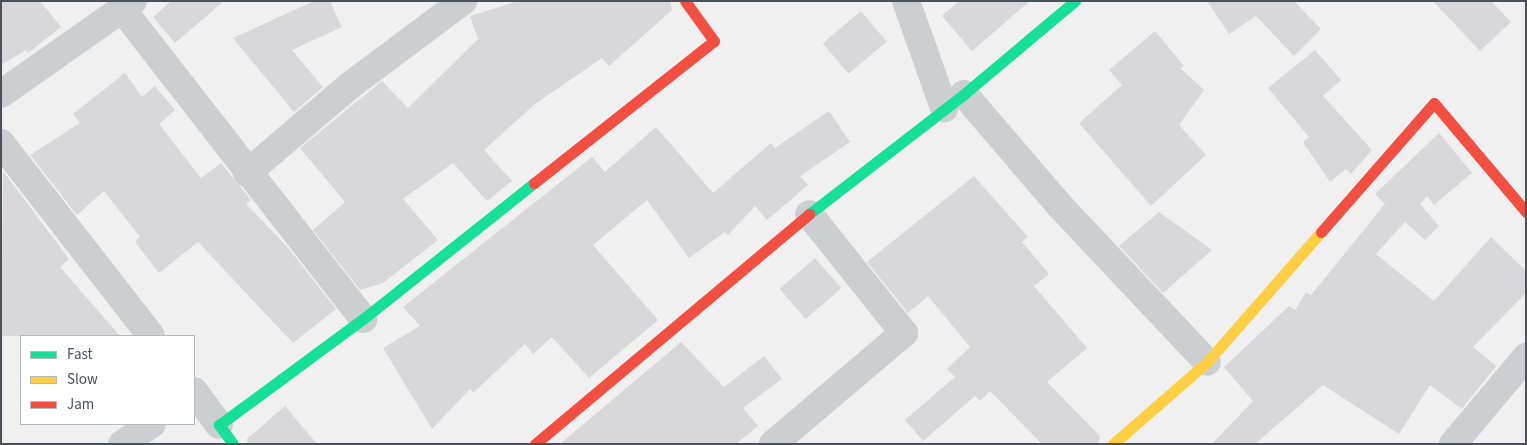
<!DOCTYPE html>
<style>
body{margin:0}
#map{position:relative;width:1527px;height:445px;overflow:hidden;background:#f1f0f0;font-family:"Source Sans 3",sans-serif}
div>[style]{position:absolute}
.building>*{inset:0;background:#d8d8da;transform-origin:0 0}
.street>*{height:28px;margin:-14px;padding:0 14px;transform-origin:14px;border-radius:14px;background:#cccfd1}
.fast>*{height:11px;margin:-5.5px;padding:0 5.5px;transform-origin:5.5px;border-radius:5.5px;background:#16e098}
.slow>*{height:11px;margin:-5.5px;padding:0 5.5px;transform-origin:5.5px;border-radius:5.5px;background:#ffcf43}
.jam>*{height:11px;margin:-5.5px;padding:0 5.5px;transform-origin:5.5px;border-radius:5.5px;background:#f24e42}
span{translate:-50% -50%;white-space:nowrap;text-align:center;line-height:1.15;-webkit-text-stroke:4.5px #fff;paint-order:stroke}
.frame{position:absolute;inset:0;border:2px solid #47525c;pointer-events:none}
.legend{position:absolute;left:20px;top:335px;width:175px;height:90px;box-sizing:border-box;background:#fff;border:1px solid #b5babe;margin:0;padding:6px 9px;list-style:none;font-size:15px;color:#47525c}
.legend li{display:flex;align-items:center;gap:10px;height:25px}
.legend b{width:25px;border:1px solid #b5babe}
</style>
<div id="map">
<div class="building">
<div style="clip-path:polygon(1px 1px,40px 1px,61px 27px,28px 53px,26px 50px,1px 65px)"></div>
<div style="clip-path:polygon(171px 1px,224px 1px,175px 43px,153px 17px)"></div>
<div style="clip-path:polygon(314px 1px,330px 1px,342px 27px,292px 50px,323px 87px,294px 112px,233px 38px)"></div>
<div style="clip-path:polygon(518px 1px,670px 1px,672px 10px,609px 66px,602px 58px,535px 104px,484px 150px,512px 181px,487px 201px,453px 163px,403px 199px,438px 240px,383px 283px,360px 290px,313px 230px,345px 202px,300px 148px,382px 81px,408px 108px,478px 39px,470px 16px)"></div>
<div style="clip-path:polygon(959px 1px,1030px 1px,972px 51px,942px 16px)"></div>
<div style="clip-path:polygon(1207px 1px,1294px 1px,1321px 29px,1294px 56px,1256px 16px,1229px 34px)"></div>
<div style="clip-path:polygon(1433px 1px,1491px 1px,1511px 22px,1480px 51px)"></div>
<div style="left:861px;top:11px;width:40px;height:50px;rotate:50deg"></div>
<div style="clip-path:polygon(1155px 31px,1184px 66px,1180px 68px,1204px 90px,1179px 125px,1206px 155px,1151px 206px,1079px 123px,1122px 85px,1109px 70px)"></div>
<div style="clip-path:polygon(1315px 50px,1341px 80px,1323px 96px,1372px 150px,1351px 174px,1346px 169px,1330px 182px,1303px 142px,1309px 137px,1268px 88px)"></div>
<div style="clip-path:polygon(125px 73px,142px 97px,155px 86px,175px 110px,159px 124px,201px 178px,221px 163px,251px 200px,246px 204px,290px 250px,336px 309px,293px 343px,198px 242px,159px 273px,135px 242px,140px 237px,104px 191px,77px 215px,30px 155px,80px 123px,73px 114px)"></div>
<div style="clip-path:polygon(829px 111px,850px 142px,800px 176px,808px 185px,767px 220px,755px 206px,728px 235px,725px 232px,689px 258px,647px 200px,593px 245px,658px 320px,589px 378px,552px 337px,533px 354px,525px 344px,473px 393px,470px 389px,432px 429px,383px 348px,420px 326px,403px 307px,592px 157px,605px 172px,656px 127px,713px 193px,771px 143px,775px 148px)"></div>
<div style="clip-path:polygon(1439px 133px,1472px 173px,1434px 205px,1427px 196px,1420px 204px,1439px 226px,1425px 240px,1405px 222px,1376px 254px,1434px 301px,1491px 237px,1526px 271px,1526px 293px,1473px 347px,1496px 366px,1462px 409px,1430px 385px,1399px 434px,1323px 385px,1255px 444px,1212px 444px,1253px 401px,1224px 367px,1289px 306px,1295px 310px,1306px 292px,1311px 295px,1385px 204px,1375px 194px)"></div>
<div style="clip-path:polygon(3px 171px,69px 259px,60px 267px,120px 336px,1px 336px)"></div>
<div style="clip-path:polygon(974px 176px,1028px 237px,1022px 242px,1049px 274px,1034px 286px,1087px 348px,1047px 382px,1100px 436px,1098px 444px,1042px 444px,990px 391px,980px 401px,975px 396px,923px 441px,905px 420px,955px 377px,947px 369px,970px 347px,928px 296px,908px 313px,867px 262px)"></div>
<div style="clip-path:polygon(1159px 212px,1212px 250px,1163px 293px,1119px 246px)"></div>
<div style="left:815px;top:258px;width:40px;height:47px;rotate:49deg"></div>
<div style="clip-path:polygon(681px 342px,724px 387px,764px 356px,782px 379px,743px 408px,758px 426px,736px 444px,560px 444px)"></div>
<div style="clip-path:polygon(285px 406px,317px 444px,248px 444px,247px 439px)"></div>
</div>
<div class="street">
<div style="left:133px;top:1px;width:14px;rotate:144deg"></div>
<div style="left:122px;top:9px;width:393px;rotate:52.1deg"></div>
<div style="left:906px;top:1px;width:114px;rotate:70.4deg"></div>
<div style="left:1px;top:94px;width:148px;rotate:-35.1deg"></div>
<div style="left:964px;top:94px;width:148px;rotate:49.4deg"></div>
<div style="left:1060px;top:206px;width:214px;rotate:46.7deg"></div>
<div style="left:1px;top:143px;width:244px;rotate:52.1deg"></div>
<div style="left:247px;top:173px;width:133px;rotate:-40.4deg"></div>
<div style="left:348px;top:87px;width:144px;rotate:-36.8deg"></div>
<div style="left:194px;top:391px;width:42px;rotate:53.7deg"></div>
<div style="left:122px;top:444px;width:36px;rotate:-34deg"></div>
<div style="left:773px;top:444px;width:172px;rotate:-40.3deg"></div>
<div style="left:904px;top:333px;width:152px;rotate:-128.6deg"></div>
<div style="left:1453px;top:444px;width:114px;rotate:-50deg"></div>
</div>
<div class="fast">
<div style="left:809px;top:214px;width:196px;rotate:-37.7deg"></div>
<div style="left:964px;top:94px;width:145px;rotate:-40deg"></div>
<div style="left:233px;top:444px;width:24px;rotate:-126deg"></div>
<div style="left:219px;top:425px;width:179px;rotate:-36.4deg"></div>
<div style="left:363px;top:319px;width:218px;rotate:-38.5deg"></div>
</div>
<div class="slow">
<div style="left:1113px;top:444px;width:125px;rotate:-41.1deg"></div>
<div style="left:1207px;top:362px;width:173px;rotate:-48.8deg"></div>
</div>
<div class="jam">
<div style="left:534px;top:183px;width:229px;rotate:-38.3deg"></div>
<div style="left:714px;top:41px;width:49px;rotate:-125.9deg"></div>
<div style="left:1321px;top:232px;width:171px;rotate:-48.8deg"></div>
<div style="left:1434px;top:103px;width:143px;rotate:49.8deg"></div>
<div style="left:535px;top:444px;width:358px;rotate:-40deg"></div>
</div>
<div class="frame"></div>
<ul class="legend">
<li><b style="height:6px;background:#16e098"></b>Fast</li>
<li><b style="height:6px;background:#ffcf43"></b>Slow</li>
<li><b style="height:6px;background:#f24e42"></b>Jam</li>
</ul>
</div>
